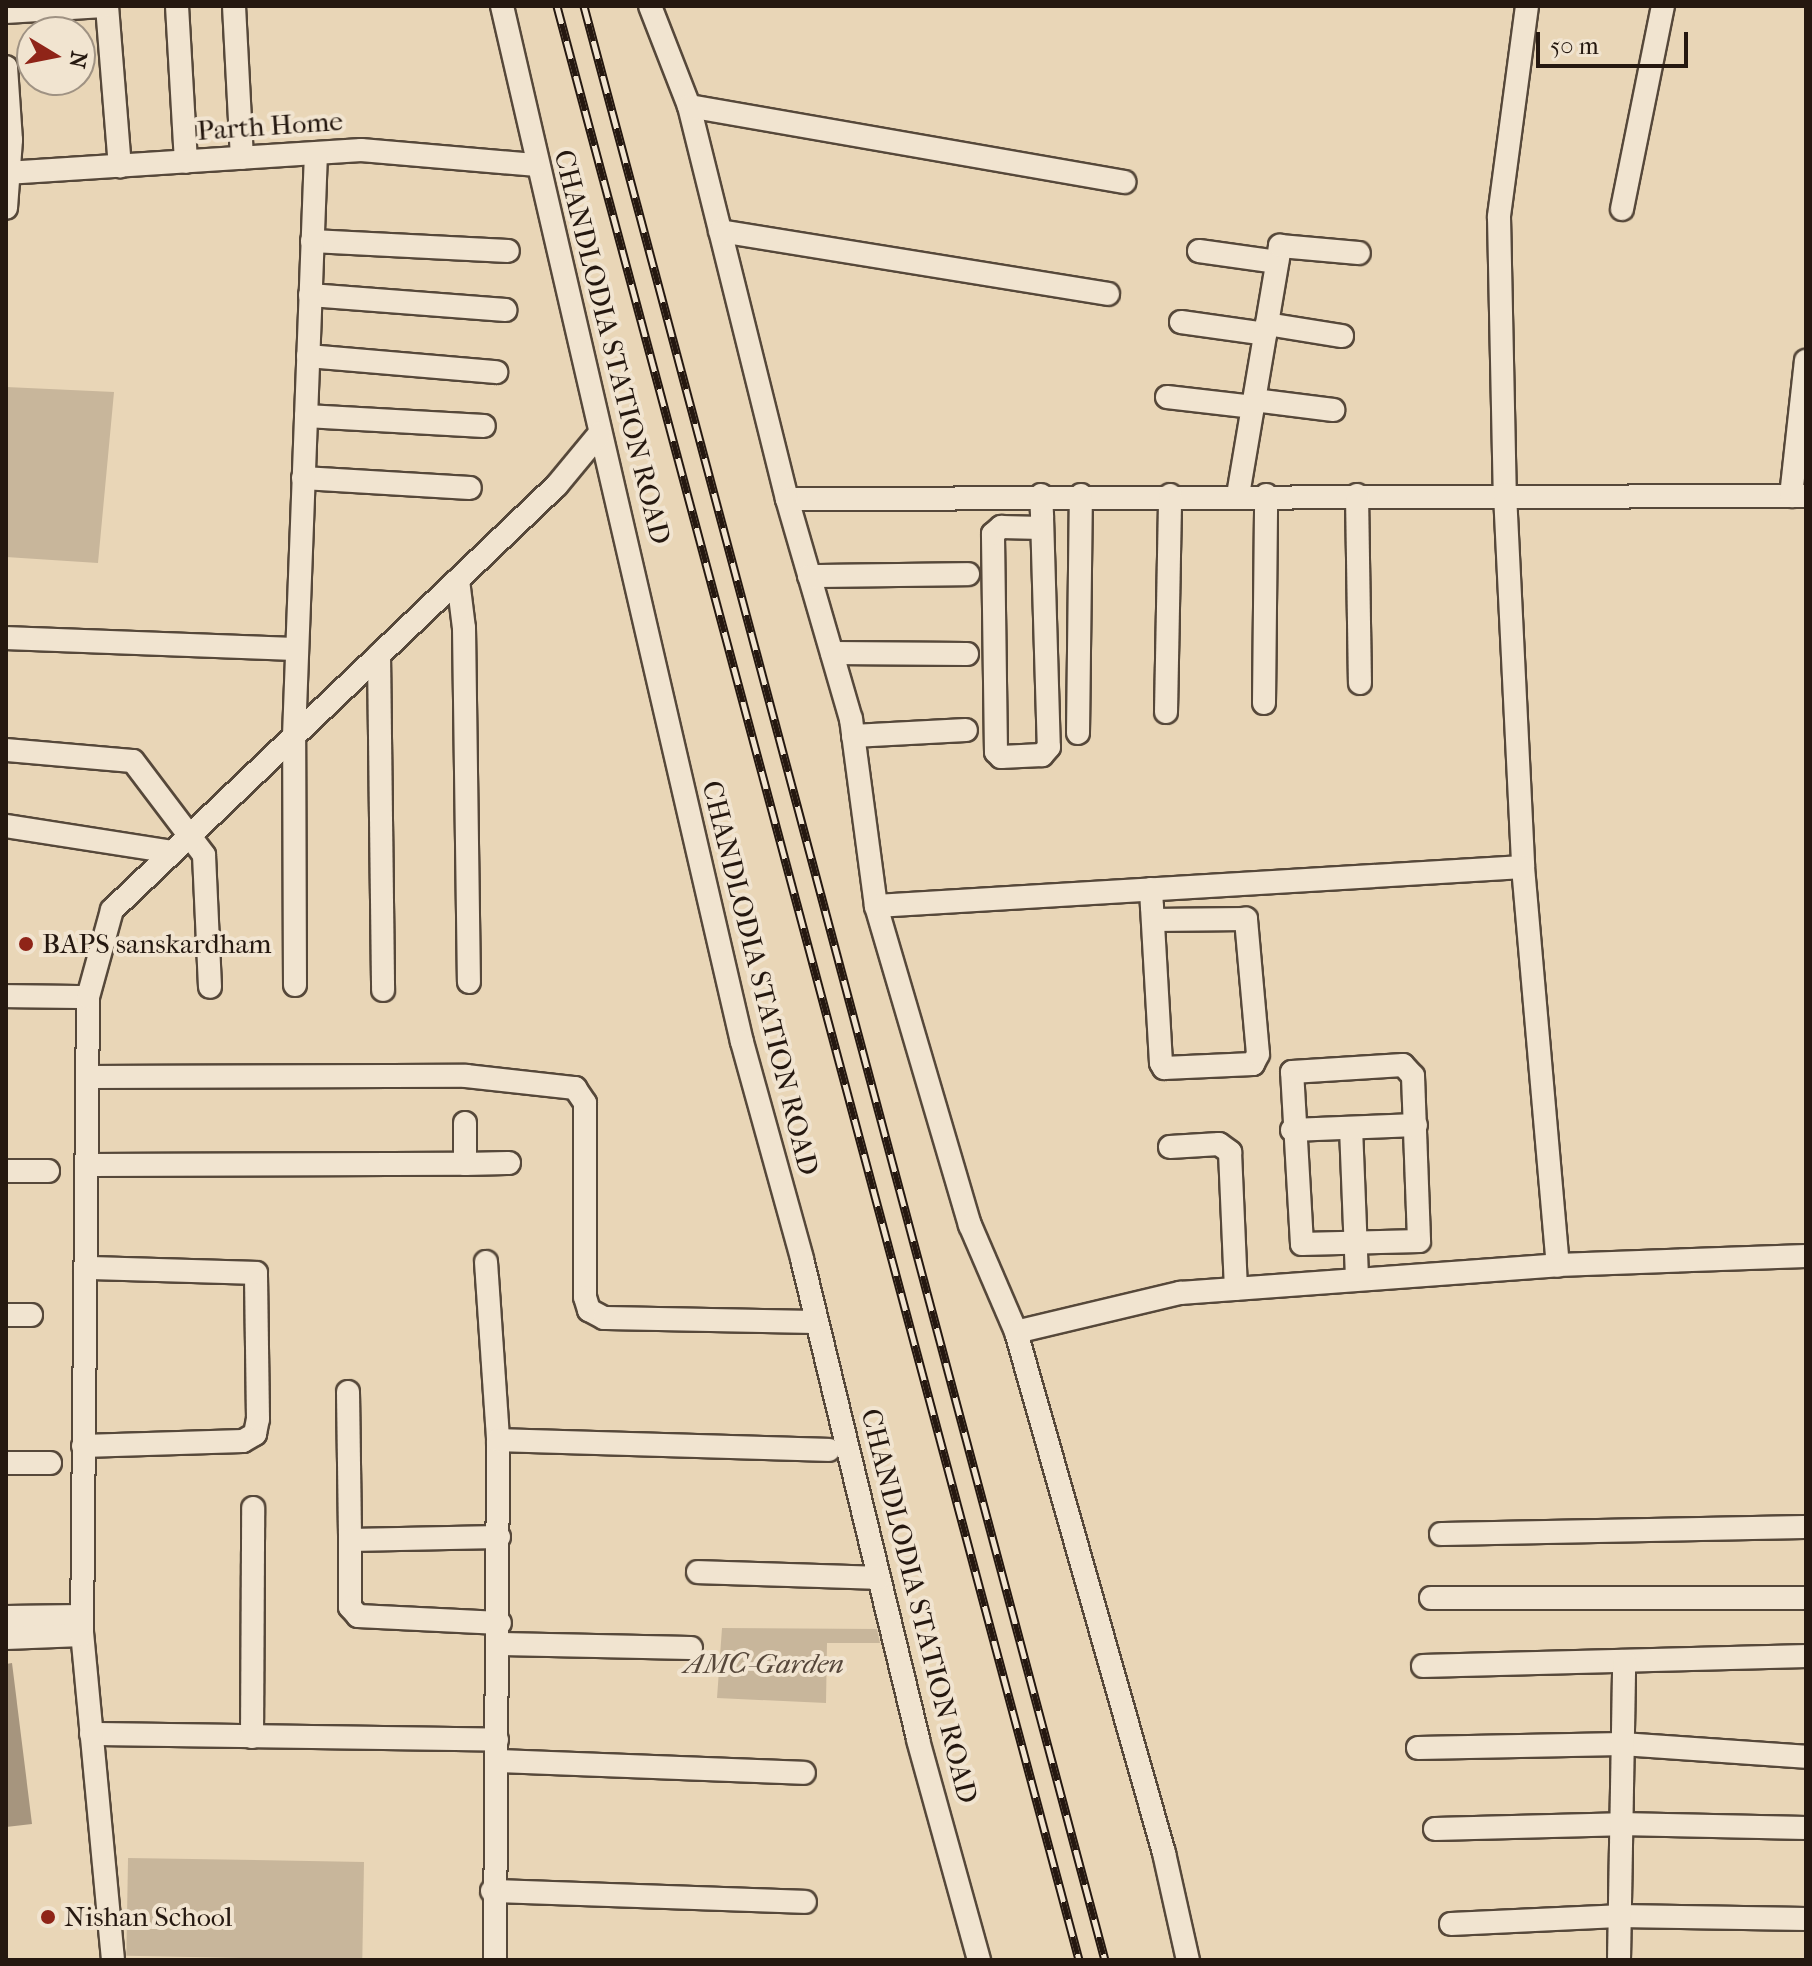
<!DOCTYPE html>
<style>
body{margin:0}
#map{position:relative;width:1812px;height:1966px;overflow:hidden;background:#e9d6b7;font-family:"IM FELL French Canon",serif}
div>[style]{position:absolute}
.green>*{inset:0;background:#c8b69b;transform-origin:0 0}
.water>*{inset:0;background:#a6957e}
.roads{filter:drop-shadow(2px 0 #56483a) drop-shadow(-2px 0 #56483a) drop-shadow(0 2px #56483a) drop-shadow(0 -2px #56483a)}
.minor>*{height:22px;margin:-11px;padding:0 11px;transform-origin:11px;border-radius:11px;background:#f1e4d0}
.rail>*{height:9px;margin-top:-4.5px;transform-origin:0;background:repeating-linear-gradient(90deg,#f1e4d0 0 18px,#251810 0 36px);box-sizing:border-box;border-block:2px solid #251810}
.dots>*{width:22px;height:22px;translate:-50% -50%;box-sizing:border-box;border:4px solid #f1e4d0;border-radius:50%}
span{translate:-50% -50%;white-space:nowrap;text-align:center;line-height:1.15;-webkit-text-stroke:8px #f1e4d0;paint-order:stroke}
.street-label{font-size:28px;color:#251810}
.poi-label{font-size:28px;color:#251810}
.left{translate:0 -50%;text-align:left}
.park-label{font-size:28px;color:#56473a;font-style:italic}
.frame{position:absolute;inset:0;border:8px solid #251810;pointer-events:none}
.north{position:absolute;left:16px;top:16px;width:80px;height:80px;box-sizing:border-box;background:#f1e4d0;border:2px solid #9f9283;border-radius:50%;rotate:100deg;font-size:22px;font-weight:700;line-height:32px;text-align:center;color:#251810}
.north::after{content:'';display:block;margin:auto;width:28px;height:36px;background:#8f2418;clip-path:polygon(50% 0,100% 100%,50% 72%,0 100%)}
.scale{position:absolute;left:1536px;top:32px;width:152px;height:36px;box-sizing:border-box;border:4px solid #251810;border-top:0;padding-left:10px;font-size:24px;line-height:28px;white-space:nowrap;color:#251810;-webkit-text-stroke:6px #f1e4d0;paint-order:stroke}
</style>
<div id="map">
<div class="green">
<div style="clip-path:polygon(6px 387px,114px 392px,98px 563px,6px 557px)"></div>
<div style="clip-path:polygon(722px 1628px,877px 1629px,880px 1643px,827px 1643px,826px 1703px,717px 1698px)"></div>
<div style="left:364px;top:1862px;width:98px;height:236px;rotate:91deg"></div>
</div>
<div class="water">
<div style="clip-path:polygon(12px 1663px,32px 1824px,6px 1827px,6px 1664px)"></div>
</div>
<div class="roads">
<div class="minor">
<div style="left:107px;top:6px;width:161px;rotate:85.4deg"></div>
<div style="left:177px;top:6px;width:156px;rotate:86.7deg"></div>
<div style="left:234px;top:6px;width:152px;rotate:87deg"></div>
<div style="left:502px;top:6px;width:1063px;rotate:76.96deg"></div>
<div style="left:742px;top:1042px;width:225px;rotate:74.5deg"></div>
<div style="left:802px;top:1259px;width:495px;rotate:76.4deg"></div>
<div style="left:918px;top:1740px;width:228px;rotate:74.5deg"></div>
<div style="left:650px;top:6px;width:107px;rotate:68.7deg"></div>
<div style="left:689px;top:106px;width:405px;rotate:76deg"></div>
<div style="left:787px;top:499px;width:1019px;rotate:-0.17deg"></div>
<div style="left:1527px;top:6px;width:213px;rotate:97.6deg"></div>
<div style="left:1499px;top:217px;width:277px;rotate:88.8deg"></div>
<div style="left:1505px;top:494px;width:373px;rotate:87.2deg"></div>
<div style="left:1523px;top:867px;width:400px;rotate:85deg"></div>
<div style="left:6px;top:12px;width:99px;rotate:-3.5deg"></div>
<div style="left:6px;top:67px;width:73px;rotate:86.1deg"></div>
<div style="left:11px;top:140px;width:68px;rotate:94.2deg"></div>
<div style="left:689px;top:106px;width:442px;rotate:9.9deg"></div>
<div style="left:6px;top:173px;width:356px;rotate:-3.7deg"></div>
<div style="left:361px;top:150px;width:177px;rotate:4.9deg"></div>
<div style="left:1622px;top:209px;width:207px;rotate:-78.6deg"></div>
<div style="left:720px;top:231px;width:393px;rotate:9.2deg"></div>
<div style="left:312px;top:241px;width:196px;rotate:2.9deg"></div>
<div style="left:1199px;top:251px;width:79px;rotate:8deg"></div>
<div style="left:310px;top:295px;width:196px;rotate:4.4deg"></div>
<div style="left:1181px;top:322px;width:85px;rotate:8.1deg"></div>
<div style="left:1267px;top:324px;width:76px;rotate:9.1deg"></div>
<div style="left:308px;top:356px;width:189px;rotate:4.9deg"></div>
<div style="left:1167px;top:397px;width:87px;rotate:6.6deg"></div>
<div style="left:1254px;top:400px;width:80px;rotate:7.2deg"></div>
<div style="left:306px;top:416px;width:178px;rotate:3.2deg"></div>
<div style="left:303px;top:478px;width:167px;rotate:3.4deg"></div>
<div style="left:1041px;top:495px;width:22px;rotate:87deg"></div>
<div style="left:1042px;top:517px;width:230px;rotate:88.3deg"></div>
<div style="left:1049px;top:747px;width:11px;rotate:131deg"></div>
<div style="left:1042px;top:755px;width:41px;rotate:177.2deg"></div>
<div style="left:1001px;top:757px;width:7px;rotate:-135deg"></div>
<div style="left:996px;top:752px;width:218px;rotate:-90.8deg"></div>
<div style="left:993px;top:534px;width:11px;rotate:-41deg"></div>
<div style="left:1001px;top:527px;width:41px;rotate:1.4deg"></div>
<div style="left:1238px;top:495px;width:253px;rotate:-80.4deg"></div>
<div style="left:1280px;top:246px;width:79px;rotate:5.1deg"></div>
<div style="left:1357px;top:495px;width:188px;rotate:89.1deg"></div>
<div style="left:1791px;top:496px;width:136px;rotate:-83.7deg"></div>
<div style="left:787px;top:499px;width:229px;rotate:73.8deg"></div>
<div style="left:851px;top:719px;width:189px;rotate:82.4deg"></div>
<div style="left:876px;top:906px;width:333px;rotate:73.6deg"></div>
<div style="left:970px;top:1225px;width:116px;rotate:66.7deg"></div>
<div style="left:1016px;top:1332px;width:542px;rotate:74.14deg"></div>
<div style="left:1164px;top:1853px;width:110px;rotate:77.4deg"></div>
<div style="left:809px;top:576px;width:159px;rotate:-0.7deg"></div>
<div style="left:458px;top:580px;width:48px;rotate:82.9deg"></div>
<div style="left:464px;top:628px;width:354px;rotate:89.2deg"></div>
<div style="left:6px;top:638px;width:291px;rotate:2.2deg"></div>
<div style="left:832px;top:653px;width:135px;rotate:0.4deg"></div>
<div style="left:379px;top:655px;width:335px;rotate:89.3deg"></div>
<div style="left:1264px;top:703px;width:208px;rotate:-89.4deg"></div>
<div style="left:1166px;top:712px;width:217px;rotate:-88.9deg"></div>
<div style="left:1078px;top:733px;width:238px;rotate:-89.3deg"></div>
<div style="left:853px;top:736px;width:113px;rotate:-3deg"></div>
<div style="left:6px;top:750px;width:127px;rotate:5deg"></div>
<div style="left:133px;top:761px;width:118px;rotate:52.9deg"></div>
<div style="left:204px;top:855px;width:132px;rotate:87.4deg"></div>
<div style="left:6px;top:826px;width:168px;rotate:8.9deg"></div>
<div style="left:1151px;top:889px;width:18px;rotate:87deg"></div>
<div style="left:1152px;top:907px;width:156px;rotate:86.7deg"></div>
<div style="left:1161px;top:1063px;width:6px;rotate:59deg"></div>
<div style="left:1164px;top:1068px;width:89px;rotate:-2.6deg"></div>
<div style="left:1253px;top:1064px;width:11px;rotate:-63deg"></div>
<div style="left:1258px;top:1054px;width:136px;rotate:-95.1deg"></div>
<div style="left:1246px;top:919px;width:93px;rotate:179.4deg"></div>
<div style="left:876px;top:906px;width:648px;rotate:-3.45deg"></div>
<div style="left:295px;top:985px;width:249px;rotate:-90.2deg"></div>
<div style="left:294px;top:736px;width:583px;rotate:-87.84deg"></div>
<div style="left:6px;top:996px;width:82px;rotate:0.7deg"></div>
<div style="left:1403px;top:1065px;width:15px;rotate:48deg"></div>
<div style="left:1413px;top:1076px;width:165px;rotate:87.9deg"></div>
<div style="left:1419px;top:1241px;width:117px;rotate:178.5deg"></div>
<div style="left:1302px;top:1244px;width:172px;rotate:-93.3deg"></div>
<div style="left:1292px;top:1072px;width:111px;rotate:-3.6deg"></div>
<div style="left:88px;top:1077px;width:378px;rotate:-0.2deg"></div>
<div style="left:466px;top:1076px;width:110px;rotate:6.3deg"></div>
<div style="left:575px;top:1088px;width:18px;rotate:56deg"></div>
<div style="left:585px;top:1103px;width:194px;rotate:90deg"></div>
<div style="left:585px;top:1297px;width:14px;rotate:73deg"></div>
<div style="left:589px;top:1310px;width:17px;rotate:28deg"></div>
<div style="left:604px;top:1318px;width:213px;rotate:1.1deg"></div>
<div style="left:1351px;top:1128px;width:151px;rotate:87.7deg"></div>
<div style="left:1292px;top:1130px;width:124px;rotate:-2.3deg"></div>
<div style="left:1170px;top:1147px;width:49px;rotate:-3.5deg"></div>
<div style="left:1219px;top:1144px;width:14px;rotate:36deg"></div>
<div style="left:1230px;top:1152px;width:137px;rotate:87.5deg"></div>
<div style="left:465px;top:1164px;width:44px;rotate:-1.3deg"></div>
<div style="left:90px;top:1165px;width:375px;rotate:-0.2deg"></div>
<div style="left:465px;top:1164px;width:41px;rotate:-90deg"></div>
<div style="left:6px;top:1171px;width:42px"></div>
<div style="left:486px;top:1262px;width:178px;rotate:86.1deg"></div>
<div style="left:6px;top:1315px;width:25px"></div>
<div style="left:1016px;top:1332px;width:169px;rotate:-13.4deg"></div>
<div style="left:1180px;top:1293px;width:379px;rotate:-4.2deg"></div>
<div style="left:1558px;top:1265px;width:248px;rotate:-2.1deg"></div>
<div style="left:348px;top:1392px;width:148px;rotate:89.2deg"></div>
<div style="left:350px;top:1540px;width:149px;rotate:-1.2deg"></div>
<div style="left:83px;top:1446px;width:160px;rotate:-1.8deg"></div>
<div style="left:243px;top:1441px;width:14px;rotate:-30deg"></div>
<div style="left:255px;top:1434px;width:15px;rotate:-79deg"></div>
<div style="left:258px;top:1419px;width:146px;rotate:-90.8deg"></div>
<div style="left:256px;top:1273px;width:171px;rotate:-178.3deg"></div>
<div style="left:6px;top:1463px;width:44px"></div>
<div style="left:1441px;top:1534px;width:365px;rotate:-1.1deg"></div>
<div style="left:350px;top:1540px;width:67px;rotate:90deg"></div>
<div style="left:350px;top:1607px;width:12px;rotate:48deg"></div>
<div style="left:358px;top:1616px;width:142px;rotate:2.8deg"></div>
<div style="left:698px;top:1572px;width:181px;rotate:1.9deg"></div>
<div style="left:1431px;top:1598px;width:375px"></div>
<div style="left:6px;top:1617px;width:76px;rotate:-0.8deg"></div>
<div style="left:6px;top:1638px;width:76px;rotate:-2.3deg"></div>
<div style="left:501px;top:1644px;width:190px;rotate:1.2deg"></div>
<div style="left:1423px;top:1666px;width:383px;rotate:-1.5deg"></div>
<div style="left:91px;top:1734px;width:406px;rotate:0.8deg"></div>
<div style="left:252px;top:1737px;width:229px;rotate:-89.7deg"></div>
<div style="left:1418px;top:1748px;width:204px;rotate:-1.1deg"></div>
<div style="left:1622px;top:1744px;width:184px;rotate:4deg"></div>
<div style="left:497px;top:1761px;width:307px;rotate:2.2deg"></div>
<div style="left:1435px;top:1829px;width:185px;rotate:-1.5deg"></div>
<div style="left:1620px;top:1824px;width:186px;rotate:1.2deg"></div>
<div style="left:492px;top:1891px;width:313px;rotate:2deg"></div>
<div style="left:1451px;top:1924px;width:167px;rotate:-2.7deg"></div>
<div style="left:1618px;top:1916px;width:188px;rotate:0.9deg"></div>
<div style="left:113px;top:1960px;width:326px;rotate:-95.4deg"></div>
<div style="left:82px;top:1635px;width:638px;rotate:-89.46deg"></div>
<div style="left:88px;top:997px;width:90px;rotate:-74.6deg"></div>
<div style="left:112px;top:910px;width:615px;rotate:-43.68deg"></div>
<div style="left:557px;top:485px;width:67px;rotate:-50.4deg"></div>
<div style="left:495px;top:1960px;width:520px;rotate:-89.67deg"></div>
<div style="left:498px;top:1440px;width:331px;rotate:1.7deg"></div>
<div style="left:1619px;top:1960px;width:299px;rotate:-89deg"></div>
</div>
</div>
<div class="rail">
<div style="left:557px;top:6px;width:2023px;rotate:75.04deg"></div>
<div style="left:584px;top:6px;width:2022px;rotate:75.07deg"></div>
</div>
<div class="dots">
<div style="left:26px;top:944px;background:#8f2418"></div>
<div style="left:48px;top:1917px;background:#8f2418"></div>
</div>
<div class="street-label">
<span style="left:270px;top:126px;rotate:-4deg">Parth Home</span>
<span style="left:612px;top:347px;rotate:76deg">CHANDLODIA STATION ROAD</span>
<span style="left:760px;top:978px;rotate:76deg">CHANDLODIA STATION ROAD</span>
<span style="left:919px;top:1606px;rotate:76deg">CHANDLODIA STATION ROAD</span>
</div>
<div class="poi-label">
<span class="left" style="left:42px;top:944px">BAPS sanskardham</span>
<span class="left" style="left:64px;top:1917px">Nishan School</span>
</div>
<div class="park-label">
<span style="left:764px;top:1664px">AMC-Garden</span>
</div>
<div class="frame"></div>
<div class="north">N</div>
<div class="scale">50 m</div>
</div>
